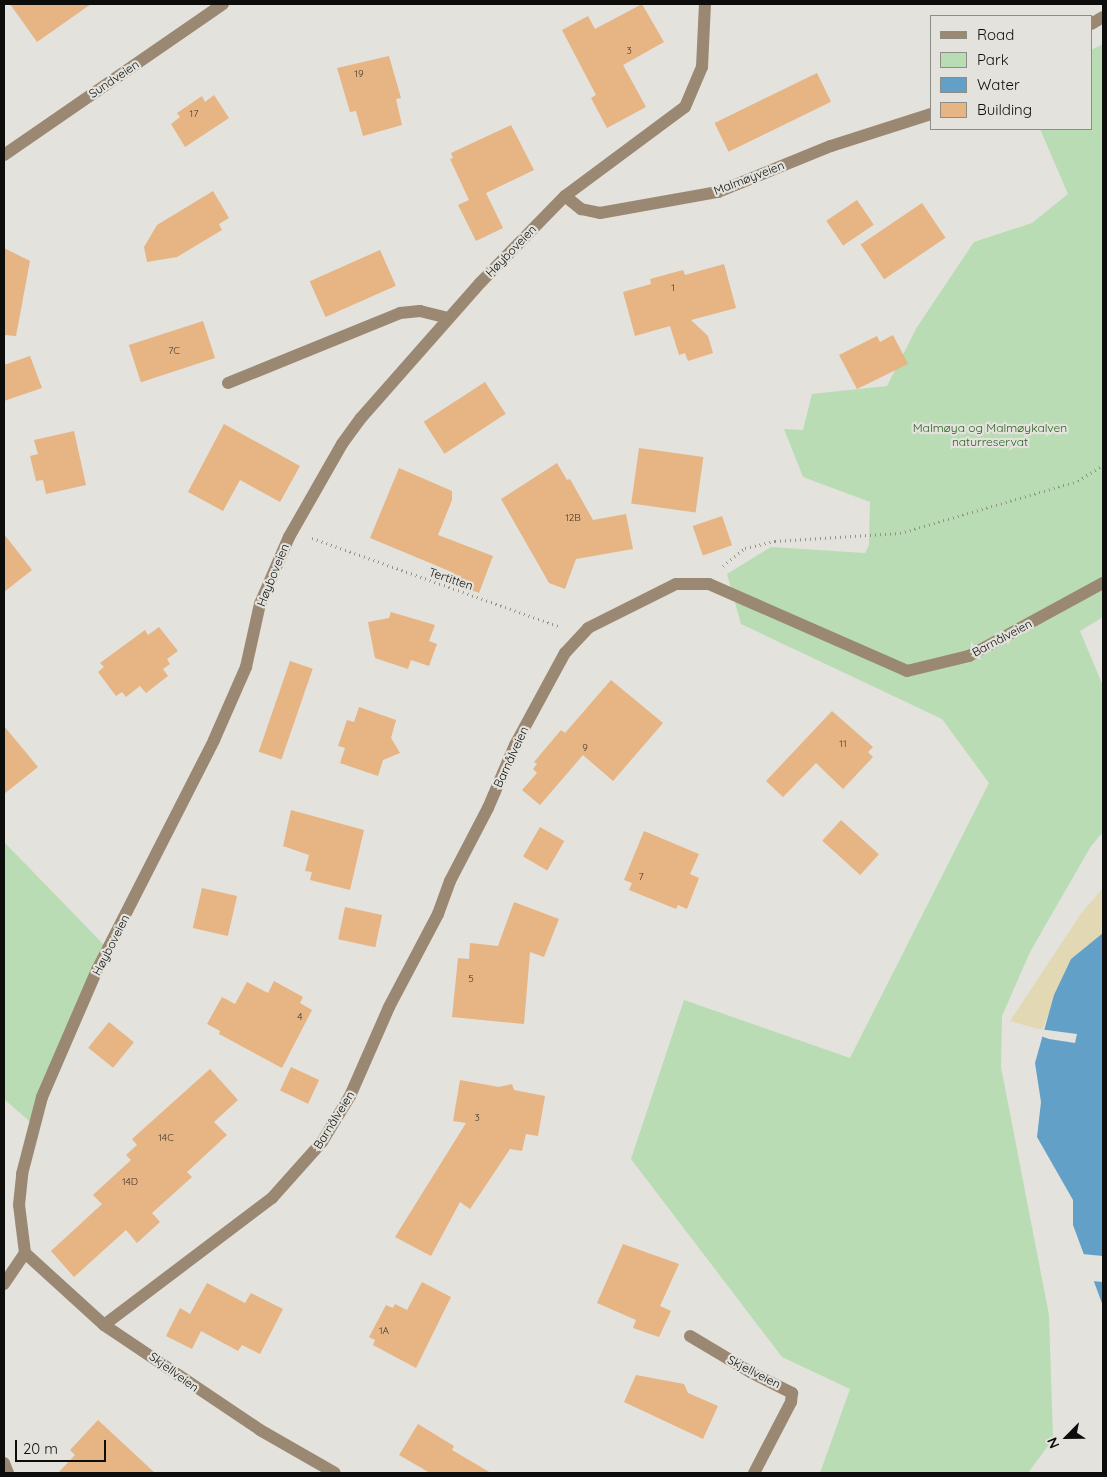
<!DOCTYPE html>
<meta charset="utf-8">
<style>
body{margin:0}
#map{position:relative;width:1107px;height:1477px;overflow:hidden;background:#e3e2dc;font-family:Quicksand,sans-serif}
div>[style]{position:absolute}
.green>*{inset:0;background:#b9dcb4}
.sand>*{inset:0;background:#e2d8b3}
.water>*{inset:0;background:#62a0c7}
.pier>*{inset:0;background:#e3e2dc}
.building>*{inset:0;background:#e7b484;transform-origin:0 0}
.path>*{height:3px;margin-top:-1.5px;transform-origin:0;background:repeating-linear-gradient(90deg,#93938e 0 1px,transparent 0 5px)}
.lane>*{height:12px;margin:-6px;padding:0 6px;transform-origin:6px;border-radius:6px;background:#9b8872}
.street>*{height:12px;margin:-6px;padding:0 6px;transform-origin:6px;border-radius:6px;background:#9b8872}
span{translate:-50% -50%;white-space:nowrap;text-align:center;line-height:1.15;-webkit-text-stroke:4.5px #e3e2dc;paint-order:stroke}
.number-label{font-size:10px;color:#443729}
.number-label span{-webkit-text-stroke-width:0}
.street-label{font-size:12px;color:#0d0d0b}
.park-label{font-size:12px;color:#28621f}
.frame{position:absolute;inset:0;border:5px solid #0d0d0b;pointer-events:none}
.legend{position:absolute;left:930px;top:15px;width:162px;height:115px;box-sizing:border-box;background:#e3e2dc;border:1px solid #8d8d88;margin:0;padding:6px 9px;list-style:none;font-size:15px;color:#0d0d0b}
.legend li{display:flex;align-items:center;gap:10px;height:25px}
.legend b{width:25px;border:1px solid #8d8d88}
.north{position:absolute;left:1042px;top:1412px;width:50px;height:50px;-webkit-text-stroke:4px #e3e2dc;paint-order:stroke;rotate:247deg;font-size:14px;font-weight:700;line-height:20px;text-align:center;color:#0d0d0b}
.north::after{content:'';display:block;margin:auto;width:18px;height:22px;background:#0d0d0b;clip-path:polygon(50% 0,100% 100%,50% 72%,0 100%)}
.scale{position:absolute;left:15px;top:1440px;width:91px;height:22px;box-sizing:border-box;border:2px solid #0d0d0b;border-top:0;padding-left:6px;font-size:15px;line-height:18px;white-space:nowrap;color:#0d0d0b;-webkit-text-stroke:4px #e3e2dc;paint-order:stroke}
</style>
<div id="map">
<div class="green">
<div style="clip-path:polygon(1103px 44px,1103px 617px,1080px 631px,1103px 686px,1103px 832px,1091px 846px,1030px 952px,1002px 1016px,1001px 1067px,1049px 1315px,1053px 1439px,1028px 1473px,820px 1473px,850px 1389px,782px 1357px,631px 1159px,684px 1000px,850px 1058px,989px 783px,942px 719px,741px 624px,727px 574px,771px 547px,865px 553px,869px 545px,870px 502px,803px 477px,784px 429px,803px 430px,812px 394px,887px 386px,917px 327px,974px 242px,1032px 223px,1068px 194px,1040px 129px,1091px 129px,1091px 50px)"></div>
<div style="clip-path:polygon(4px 842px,108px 949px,36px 1127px,4px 1099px)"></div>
</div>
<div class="sand">
<div style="clip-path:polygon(1103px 888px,1103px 933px,1071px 959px,1042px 1030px,1010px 1021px,1080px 915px)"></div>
</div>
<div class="water">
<div style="clip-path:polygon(1103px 933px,1103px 1306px,1073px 1225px,1073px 1200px,1037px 1137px,1041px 1102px,1035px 1063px,1054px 995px,1071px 959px)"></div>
</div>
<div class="pier">
<div style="clip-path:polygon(1039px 1029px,1077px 1034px,1075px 1043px,1049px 1039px,1038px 1035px)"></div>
<div style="clip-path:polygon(1082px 1254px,1103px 1256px,1103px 1282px,1092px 1281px)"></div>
</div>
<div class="building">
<div style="clip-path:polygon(10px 4px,91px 4px,37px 42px)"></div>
<div style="clip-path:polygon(642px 4px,664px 42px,623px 65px,646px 107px,607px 128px,591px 98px,596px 95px,562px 30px,588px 16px,595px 29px)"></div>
<div style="clip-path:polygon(389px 56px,401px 98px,396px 99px,402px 125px,363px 136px,356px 111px,350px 112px,337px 68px)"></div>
<div style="left:817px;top:73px;width:32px;height:114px;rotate:64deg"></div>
<div style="clip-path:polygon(214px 95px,229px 118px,185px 147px,171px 124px,180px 117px,177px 113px,202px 96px,205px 102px)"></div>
<div style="clip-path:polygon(511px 125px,534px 170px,486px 193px,503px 228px,476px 241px,458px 205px,469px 200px,450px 159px,453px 158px,451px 153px)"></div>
<div style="clip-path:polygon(213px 191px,229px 218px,219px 224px,222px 230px,177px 257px,147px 262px,144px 247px,157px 225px)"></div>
<div style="left:857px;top:200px;width:30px;height:37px;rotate:56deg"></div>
<div style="left:922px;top:203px;width:42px;height:74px;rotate:56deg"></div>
<div style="clip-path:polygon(4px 248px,30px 261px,16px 336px,4px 335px)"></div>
<div style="left:380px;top:250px;width:39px;height:77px;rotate:66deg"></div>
<div style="clip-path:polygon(724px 264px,736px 308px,691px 320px,708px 336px,713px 353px,688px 361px,685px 353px,679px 355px,670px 326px,635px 336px,623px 292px,651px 284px,650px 279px,683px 270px,685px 275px)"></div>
<div style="left:203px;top:321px;width:39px;height:78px;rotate:72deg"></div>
<div style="clip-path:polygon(893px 335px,908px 364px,857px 389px,839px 355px,877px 336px,880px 342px)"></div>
<div style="clip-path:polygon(30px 356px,42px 388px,4px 401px,4px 365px)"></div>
<div style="left:485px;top:382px;width:38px;height:73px;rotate:57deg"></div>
<div style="clip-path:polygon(224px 424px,300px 466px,280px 502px,240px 480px,223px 511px,188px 492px)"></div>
<div style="clip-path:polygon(74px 431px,86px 485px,46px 494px,43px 480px,36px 481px,30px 456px,38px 454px,34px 440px)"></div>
<div style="left:639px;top:448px;width:65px;height:56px;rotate:8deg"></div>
<div style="clip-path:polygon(557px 463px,567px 480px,570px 479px,593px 520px,626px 514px,633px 549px,576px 559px,565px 589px,549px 583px,501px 499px)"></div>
<div style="clip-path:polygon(399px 468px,452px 491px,452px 500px,438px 535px,493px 556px,479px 593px,451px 582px,454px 573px,370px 538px)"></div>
<div style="left:722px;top:516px;width:31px;height:31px;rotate:71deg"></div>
<div style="clip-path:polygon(4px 534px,32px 570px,4px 592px)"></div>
<div style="clip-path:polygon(391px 612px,435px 625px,429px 641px,437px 644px,429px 666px,411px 660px,408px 669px,375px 658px,368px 622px,389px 618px)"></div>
<div style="clip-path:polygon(159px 627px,178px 651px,167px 659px,170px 664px,163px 669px,168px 676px,146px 693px,140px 686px,126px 697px,122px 692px,116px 696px,98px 672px,104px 667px,100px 663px,145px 630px,148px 635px)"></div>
<div style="left:290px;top:661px;width:24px;height:96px;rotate:19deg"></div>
<div style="clip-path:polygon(611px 680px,663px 723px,613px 781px,583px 755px,540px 805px,522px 790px,537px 773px,533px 769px,537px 764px,534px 762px,561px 730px,565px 733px)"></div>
<div style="clip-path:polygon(359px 707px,396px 720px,391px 738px,400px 753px,383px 760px,378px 776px,340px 763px,345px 748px,338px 746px,347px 720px,354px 722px)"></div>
<div style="clip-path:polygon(832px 711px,873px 747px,868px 752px,873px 757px,843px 789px,816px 763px,783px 797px,766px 781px)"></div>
<div style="clip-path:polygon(4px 726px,38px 767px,4px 794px)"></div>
<div style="clip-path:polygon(291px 810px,364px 830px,350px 890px,310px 880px,312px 872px,305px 871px,309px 855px,283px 846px)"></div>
<div style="left:841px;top:820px;width:51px;height:28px;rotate:42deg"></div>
<div style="left:540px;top:827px;width:28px;height:34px;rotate:30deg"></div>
<div style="clip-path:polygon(644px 831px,699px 854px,690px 874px,699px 878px,687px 909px,678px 905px,676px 909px,629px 890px,632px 883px,624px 880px)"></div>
<div style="left:202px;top:888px;width:36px;height:41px;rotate:13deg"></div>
<div style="clip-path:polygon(514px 902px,559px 919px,544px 957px,530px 952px,524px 1024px,452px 1017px,458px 958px,469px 959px,470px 943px,498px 946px)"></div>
<div style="left:345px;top:907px;width:38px;height:33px;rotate:12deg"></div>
<div style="clip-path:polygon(274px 981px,303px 997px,300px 1003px,312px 1010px,282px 1068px,219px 1034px,220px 1031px,207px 1024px,222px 997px,235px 1004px,247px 982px,268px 993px)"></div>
<div style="left:109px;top:1022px;width:32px;height:33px;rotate:39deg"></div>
<div style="left:291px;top:1067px;width:31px;height:26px;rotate:25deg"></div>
<div style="clip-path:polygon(210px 1069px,238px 1100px,214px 1122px,227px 1135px,187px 1172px,192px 1177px,152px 1213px,160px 1222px,137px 1243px,126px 1230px,74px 1277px,51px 1251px,102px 1204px,93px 1195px,131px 1160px,126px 1155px,137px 1145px,132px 1139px)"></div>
<div style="clip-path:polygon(460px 1080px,499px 1087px,512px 1084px,514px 1090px,545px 1096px,538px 1136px,526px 1134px,522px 1151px,510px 1149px,470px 1209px,460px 1202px,431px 1256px,395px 1237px,466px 1123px,453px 1121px)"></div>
<div style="clip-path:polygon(623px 1244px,679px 1264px,660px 1306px,671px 1311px,659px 1337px,633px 1328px,636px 1320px,597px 1303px)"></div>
<div style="clip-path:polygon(422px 1282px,451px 1297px,416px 1368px,373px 1345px,375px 1340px,369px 1337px,386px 1305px,393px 1308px,395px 1304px,407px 1310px)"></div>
<div style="clip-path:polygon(207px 1283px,245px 1303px,251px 1293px,283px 1309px,260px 1354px,242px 1345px,238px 1351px,201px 1331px,192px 1349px,166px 1336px,180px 1308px,190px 1314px)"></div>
<div style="clip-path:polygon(636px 1375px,684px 1384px,688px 1393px,718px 1406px,703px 1439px,624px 1402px)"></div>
<div style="clip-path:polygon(98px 1420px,155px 1473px,58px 1473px,75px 1455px,70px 1450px)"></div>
<div style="clip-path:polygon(418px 1424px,454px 1446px,452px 1450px,491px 1473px,430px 1473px,399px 1455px)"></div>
</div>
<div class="path">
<div style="left:312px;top:538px;width:263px;rotate:19.7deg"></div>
<div style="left:723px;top:566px;width:28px;rotate:-39deg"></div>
<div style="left:745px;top:548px;width:31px;rotate:-13deg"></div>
<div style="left:775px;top:541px;width:125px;rotate:-3.7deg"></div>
<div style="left:900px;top:533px;width:185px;rotate:-16.3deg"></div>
<div style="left:1078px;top:481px;width:30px;rotate:-33deg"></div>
</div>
<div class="lane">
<div style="left:228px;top:383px;width:186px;rotate:-22.1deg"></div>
<div style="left:400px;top:313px;width:20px;rotate:-6deg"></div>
<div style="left:420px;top:311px;width:29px;rotate:14deg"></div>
<div style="left:25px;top:1253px;width:107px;rotate:42.3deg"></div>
<div style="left:104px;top:1325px;width:188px;rotate:33.9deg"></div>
<div style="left:260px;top:1430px;width:86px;rotate:29.8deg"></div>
<div style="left:104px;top:1325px;width:211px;rotate:-37.1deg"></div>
<div style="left:272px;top:1198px;width:75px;rotate:-48.2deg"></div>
<div style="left:322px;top:1142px;width:54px;rotate:-58.7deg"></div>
<div style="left:350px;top:1096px;width:97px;rotate:-66.3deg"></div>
<div style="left:389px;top:1007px;width:105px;rotate:-62.2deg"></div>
<div style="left:438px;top:914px;width:35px;rotate:-70deg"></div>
<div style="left:450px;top:881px;width:82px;rotate:-62.5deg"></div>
<div style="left:488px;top:808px;width:69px;rotate:-66.8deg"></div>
<div style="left:515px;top:745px;width:105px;rotate:-61.5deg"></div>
<div style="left:565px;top:653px;width:34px;rotate:-47deg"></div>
<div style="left:588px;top:628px;width:98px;rotate:-26.6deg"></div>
<div style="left:676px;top:584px;width:33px"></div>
<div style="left:709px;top:584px;width:216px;rotate:23.7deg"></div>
<div style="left:907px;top:671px;width:64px;rotate:-13.6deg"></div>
<div style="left:969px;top:656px;width:153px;rotate:-28.6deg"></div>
<div style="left:690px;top:1336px;width:72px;rotate:30.8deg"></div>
<div style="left:752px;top:1373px;width:45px;rotate:26.6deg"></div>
<div style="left:792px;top:1393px;width:9px;rotate:96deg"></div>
<div style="left:791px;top:1402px;width:80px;rotate:117.5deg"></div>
<div style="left:4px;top:1463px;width:11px;rotate:68deg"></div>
</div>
<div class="street">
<div style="left:1091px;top:24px;width:14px;rotate:-30deg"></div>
<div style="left:4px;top:155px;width:266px;rotate:-34.6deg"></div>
<div style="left:565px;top:196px;width:21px;rotate:39deg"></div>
<div style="left:581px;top:209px;width:19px;rotate:12deg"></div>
<div style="left:600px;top:213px;width:120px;rotate:-10.1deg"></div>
<div style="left:718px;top:192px;width:122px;rotate:-22.2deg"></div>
<div style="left:831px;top:146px;width:105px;rotate:-17.7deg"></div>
<div style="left:4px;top:1284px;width:37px;rotate:-56deg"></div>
<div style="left:25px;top:1253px;width:48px;rotate:-97.1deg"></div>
<div style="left:19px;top:1205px;width:31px;rotate:-84deg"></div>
<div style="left:22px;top:1174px;width:80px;rotate:-75.4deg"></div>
<div style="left:42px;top:1097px;width:138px;rotate:-66.6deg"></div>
<div style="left:97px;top:970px;width:258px;rotate:-63deg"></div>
<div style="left:214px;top:740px;width:80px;rotate:-66.3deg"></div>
<div style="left:246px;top:667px;width:65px;rotate:-77.5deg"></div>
<div style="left:260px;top:604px;width:73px;rotate:-66.6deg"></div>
<div style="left:289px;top:537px;width:107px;rotate:-60.3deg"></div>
<div style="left:342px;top:444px;width:32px;rotate:-54deg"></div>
<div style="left:361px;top:418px;width:181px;rotate:-48.6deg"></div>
<div style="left:481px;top:282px;width:120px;rotate:-45.7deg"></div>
<div style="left:565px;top:196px;width:149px;rotate:-36.6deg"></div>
<div style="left:685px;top:107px;width:43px;rotate:-67deg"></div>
<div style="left:702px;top:67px;width:63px;rotate:-87.3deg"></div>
</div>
<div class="number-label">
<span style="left:629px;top:51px">3</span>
<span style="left:359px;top:74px">19</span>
<span style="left:194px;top:114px">17</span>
<span style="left:673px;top:288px">1</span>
<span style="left:174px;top:351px">7C</span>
<span style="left:573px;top:518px">12B</span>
<span style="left:843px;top:744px">11</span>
<span style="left:585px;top:748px">9</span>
<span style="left:641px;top:877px">7</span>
<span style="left:471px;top:979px">5</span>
<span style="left:300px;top:1017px">4</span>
<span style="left:477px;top:1118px">3</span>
<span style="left:166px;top:1138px">14C</span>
<span style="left:130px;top:1182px">14D</span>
<span style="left:384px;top:1331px">1A</span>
</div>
<div class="street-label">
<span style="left:114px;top:79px;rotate:-34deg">Sundveien</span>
<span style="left:749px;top:178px;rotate:-21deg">Malmøyveien</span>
<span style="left:511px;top:251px;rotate:-46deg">Høyboveien</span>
<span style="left:273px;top:575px;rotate:-68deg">Høyboveien</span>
<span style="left:451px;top:579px;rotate:19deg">Tertitten</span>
<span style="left:1002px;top:638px;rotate:-28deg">Barnålveien</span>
<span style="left:511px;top:757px;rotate:-65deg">Barnålveien</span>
<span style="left:111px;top:945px;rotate:-63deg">Høyboveien</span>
<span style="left:334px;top:1120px;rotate:-58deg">Barnålveien</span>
<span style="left:174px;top:1372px;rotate:36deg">Skjellveien</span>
<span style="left:754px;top:1372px;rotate:27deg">Skjellveien</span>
</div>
<div class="park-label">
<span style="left:990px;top:435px">Malmøya og Malmøykalven<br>naturreservat</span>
</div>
<div class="frame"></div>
<ul class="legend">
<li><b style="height:6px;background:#9b8872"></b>Road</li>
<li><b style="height:14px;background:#b9dcb4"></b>Park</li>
<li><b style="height:14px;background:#62a0c7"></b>Water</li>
<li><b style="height:14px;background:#e7b484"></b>Building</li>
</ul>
<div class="north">N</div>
<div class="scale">20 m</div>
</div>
